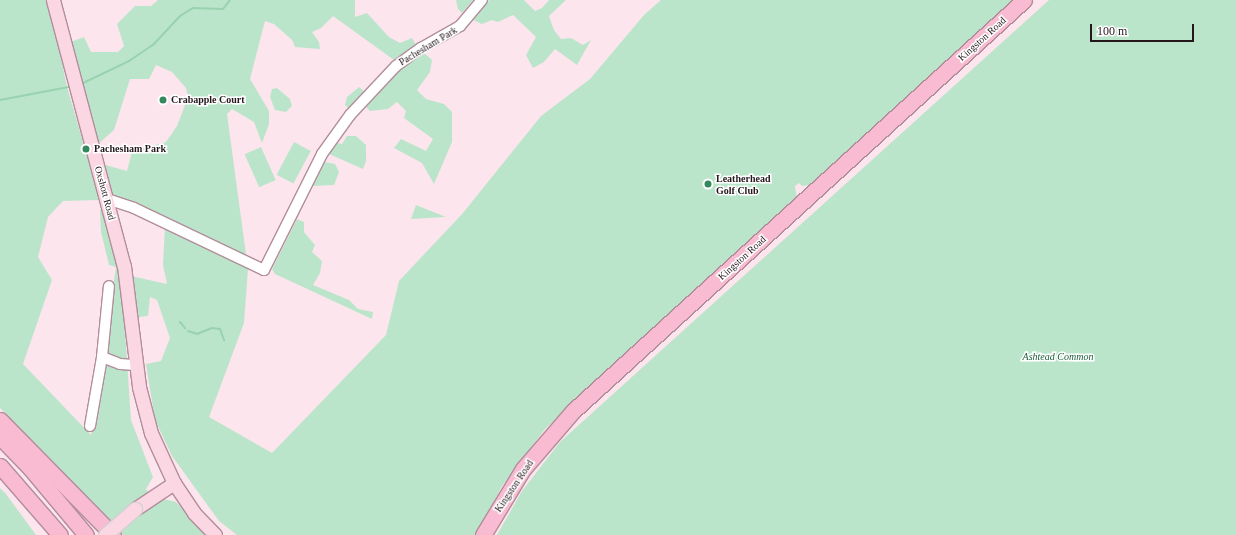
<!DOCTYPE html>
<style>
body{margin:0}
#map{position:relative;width:1236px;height:535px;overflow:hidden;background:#fde5ed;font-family:"Times New Roman",serif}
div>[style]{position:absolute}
.green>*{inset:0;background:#bbe5cb;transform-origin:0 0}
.stream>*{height:2px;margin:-1px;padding:0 1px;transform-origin:1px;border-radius:1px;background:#98d2af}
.roads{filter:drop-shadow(1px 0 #b28d9a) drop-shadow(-1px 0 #b28d9a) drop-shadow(0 1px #b28d9a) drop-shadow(0 -1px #b28d9a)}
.minor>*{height:10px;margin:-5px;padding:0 5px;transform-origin:5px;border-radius:5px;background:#fff}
.major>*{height:13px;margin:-6.5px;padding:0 6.5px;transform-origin:6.5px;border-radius:6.5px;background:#fbd6e3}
.highway>*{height:15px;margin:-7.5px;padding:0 7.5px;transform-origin:7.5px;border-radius:7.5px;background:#f8bbd1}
.bridges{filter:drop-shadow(1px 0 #d3d0d1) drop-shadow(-1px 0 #d3d0d1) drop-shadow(0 1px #d3d0d1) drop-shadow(0 -1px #d3d0d1)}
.major-bridge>*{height:13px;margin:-6.5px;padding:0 6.5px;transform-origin:6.5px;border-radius:6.5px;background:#fbd6e3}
.dots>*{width:11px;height:11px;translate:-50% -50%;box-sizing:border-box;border:2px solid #fff;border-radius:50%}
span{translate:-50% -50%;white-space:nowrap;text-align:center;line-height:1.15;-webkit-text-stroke:3px #fff;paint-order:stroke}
.street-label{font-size:10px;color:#24161b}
.poi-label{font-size:10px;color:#24161b;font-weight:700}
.left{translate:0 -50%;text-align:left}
.park-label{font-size:10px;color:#1a5c3b;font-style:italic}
.scale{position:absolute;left:1090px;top:24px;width:104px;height:18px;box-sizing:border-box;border:2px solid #24161b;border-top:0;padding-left:5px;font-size:12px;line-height:14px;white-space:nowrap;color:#24161b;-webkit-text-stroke:3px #fff;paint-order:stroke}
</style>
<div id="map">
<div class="green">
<div style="clip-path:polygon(0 0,49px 0,67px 87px,100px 200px,63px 201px,48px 217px,38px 257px,52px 280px,23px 364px,91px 435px,116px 267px,109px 265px,101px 232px,100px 210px,104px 209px,122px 286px,131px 420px,153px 477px,146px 489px,154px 500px,160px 498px,176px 502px,208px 535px,123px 535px,0 408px)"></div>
<div style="clip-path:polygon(158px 0,355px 0,355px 17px,367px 13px,389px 37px,400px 43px,412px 38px,416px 45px,394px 60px,333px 16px,321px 28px,312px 32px,319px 42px,320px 49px,295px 47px,292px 40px,274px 24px,265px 21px,250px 79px,269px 111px,269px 124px,262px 143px,254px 122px,232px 109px,227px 114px,248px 269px,244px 323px,209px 417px,272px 453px,386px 335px,399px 281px,463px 213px,541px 116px,590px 79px,644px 15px,661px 0,1017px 0,810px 185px,802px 186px,799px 183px,795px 186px,797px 199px,545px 429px,502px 486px,477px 535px,237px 535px,219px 521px,172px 456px,155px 420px,146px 364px,161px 361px,170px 338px,157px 300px,150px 297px,148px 316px,138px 317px,131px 276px,167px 284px,163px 265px,165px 226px,111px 197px,102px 164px,127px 171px,132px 152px,166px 142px,177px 126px,188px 97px,186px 88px,172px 72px,156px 65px,149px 79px,130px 79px,114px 130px,97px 145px,68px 43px,84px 37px,91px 52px,118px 52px,124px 46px,117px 24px,135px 6px,151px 6px)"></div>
<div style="clip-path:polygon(456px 0,473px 0,462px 13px,458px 9px)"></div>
<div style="clip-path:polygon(489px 0,524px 0,535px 11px,542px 8px,549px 0,566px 0,549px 16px,554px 30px,561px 39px,571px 38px,583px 45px,591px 40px,577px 65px,555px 49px,544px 62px,533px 68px,526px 55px,536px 37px,513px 15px,498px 22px,492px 20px,482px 24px,473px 20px)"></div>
<div style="clip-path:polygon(1049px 0,1236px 0,1236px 535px,497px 535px,522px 491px,560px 442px)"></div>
<div style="clip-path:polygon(424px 53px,432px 60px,430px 72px,417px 90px,426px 99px,444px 104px,452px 112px,452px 142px,434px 184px,422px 163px,394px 148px,401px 139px,426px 151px,433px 139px,404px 118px,406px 111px,397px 102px,388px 109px,370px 111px,364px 105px,383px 84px,410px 61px)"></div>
<div style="clip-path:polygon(359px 87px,365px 92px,349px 109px,345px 105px,347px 97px)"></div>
<div style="clip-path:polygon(277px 88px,290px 99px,292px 106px,286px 112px,275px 110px,270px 97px,272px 89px)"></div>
<div style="clip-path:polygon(347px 136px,356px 136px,366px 145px,366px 161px,363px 169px,329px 154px,337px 143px,342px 144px)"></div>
<div style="left:294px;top:142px;width:19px;height:37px;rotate:28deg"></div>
<div style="left:261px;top:147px;width:36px;height:18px;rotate:66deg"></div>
<div style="clip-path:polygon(325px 162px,335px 164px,339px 172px,334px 185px,313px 186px)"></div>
<div style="clip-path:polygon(416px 205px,446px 217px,411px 219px)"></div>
<div style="clip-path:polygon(297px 219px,304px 222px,304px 232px,315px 245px,312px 252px,322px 261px,320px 273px,313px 285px,349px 300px,358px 309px,373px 312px,372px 319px,275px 274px,272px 269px)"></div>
<div style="clip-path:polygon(0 488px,6px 494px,36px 535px,0 535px)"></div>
</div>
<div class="stream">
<div style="left:81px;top:84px;width:53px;rotate:-25.6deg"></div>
<div style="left:129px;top:61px;width:29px;rotate:-34deg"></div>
<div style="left:153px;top:45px;width:40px;rotate:-47deg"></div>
<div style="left:180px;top:16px;width:15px;rotate:-32deg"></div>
<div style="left:193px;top:8px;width:30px;rotate:2deg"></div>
<div style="left:223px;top:9px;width:11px;rotate:-52deg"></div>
<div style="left:0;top:100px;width:70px;rotate:-10.7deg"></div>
<div style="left:180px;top:322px;width:8px;rotate:50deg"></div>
<div style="left:188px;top:331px;width:9px;rotate:18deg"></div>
<div style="left:197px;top:334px;width:16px;rotate:-22deg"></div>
<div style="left:212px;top:328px;width:8px;rotate:7deg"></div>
<div style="left:220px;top:329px;width:12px;rotate:70deg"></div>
</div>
<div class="roads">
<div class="minor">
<div style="left:107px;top:199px;width:28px;rotate:18deg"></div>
<div style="left:134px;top:208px;width:144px;rotate:25.5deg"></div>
<div style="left:264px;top:270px;width:130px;rotate:-63.4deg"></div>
<div style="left:322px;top:154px;width:48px;rotate:-54.3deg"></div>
<div style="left:350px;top:115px;width:67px;rotate:-46.8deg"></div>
<div style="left:396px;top:66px;width:31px;rotate:-36deg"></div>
<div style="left:421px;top:48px;width:45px;rotate:-29.4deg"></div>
<div style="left:460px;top:26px;width:34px;rotate:-50deg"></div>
<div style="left:102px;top:357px;width:19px;rotate:21deg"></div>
<div style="left:120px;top:364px;width:16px;rotate:4deg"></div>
<div style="left:90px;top:426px;width:70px;rotate:-80.1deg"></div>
<div style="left:102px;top:357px;width:71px;rotate:-84.4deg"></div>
</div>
<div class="major">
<div style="left:53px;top:0;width:275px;rotate:75.1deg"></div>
<div style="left:124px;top:266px;width:122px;rotate:82.9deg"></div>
<div style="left:139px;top:387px;width:48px;rotate:75.4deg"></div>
<div style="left:151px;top:433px;width:55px;rotate:65.3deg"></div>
<div style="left:174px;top:483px;width:36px;rotate:56deg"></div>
<div style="left:194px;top:513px;width:30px;rotate:46deg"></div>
<div style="left:135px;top:509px;width:47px;rotate:-33.7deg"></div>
</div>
<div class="highway">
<div style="left:0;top:420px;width:161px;rotate:45.5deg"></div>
<div style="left:0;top:437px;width:43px;rotate:45.9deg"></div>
<div style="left:30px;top:468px;width:87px;rotate:50.1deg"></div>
<div style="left:0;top:466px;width:91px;rotate:49deg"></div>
<div style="left:483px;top:535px;width:77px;rotate:-58.8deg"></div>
<div style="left:523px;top:469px;width:77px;rotate:-49.2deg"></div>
<div style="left:573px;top:411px;width:610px;rotate:-42.34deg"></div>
</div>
</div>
<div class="bridges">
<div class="major-bridge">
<div style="left:105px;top:535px;width:40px;rotate:-41deg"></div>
</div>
</div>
<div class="dots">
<div style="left:163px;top:100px;background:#33895d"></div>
<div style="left:86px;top:149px;background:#33895d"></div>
<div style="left:708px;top:184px;background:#33895d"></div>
</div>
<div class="street-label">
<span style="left:982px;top:39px;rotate:-42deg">Kingston Road</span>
<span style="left:428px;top:46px;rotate:-31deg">Pachesham Park</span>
<span style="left:105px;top:193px;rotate:75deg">Oxshott Road</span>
<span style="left:742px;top:258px;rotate:-42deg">Kingston Road</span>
<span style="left:514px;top:486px;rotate:-56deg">Kingston Road</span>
</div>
<div class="poi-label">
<span class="left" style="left:171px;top:100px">Crabapple Court</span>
<span class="left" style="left:94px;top:149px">Pachesham Park</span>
<span class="left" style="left:716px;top:184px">Leatherhead<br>Golf Club</span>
</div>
<div class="park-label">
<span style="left:1058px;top:357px">Ashtead Common</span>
</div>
<div class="scale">100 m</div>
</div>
